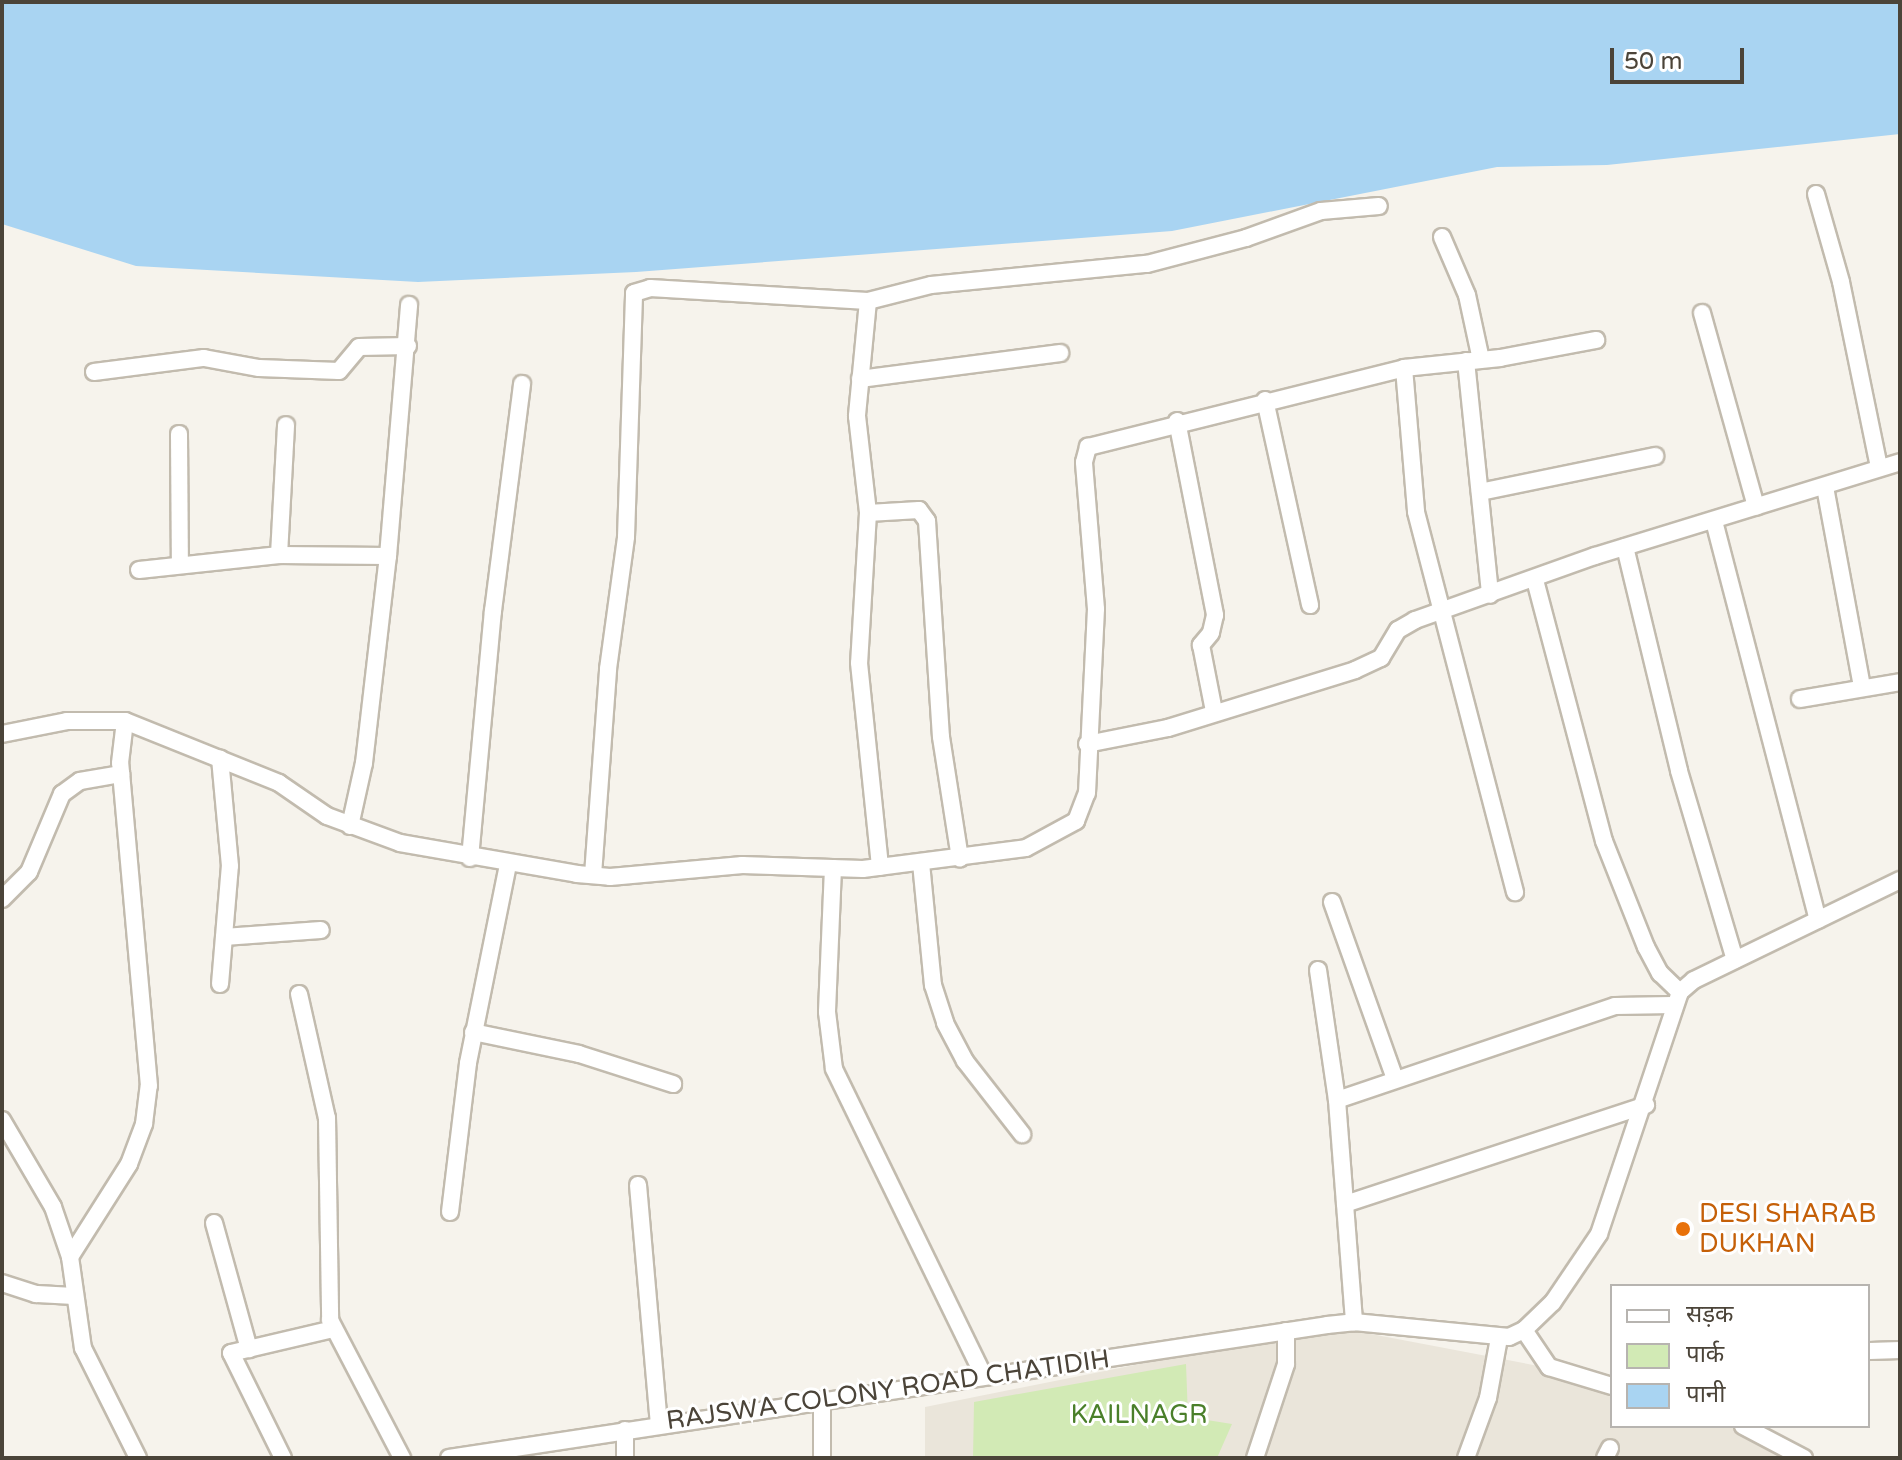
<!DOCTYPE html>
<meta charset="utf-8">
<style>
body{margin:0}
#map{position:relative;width:1902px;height:1460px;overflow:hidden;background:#f6f3ec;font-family:"Varela Round","Noto Sans Devanagari",sans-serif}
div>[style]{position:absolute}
.residential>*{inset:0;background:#eae5da}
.green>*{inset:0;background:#d2eab5}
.water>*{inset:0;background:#a9d4f2}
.roads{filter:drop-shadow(2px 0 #c2bbae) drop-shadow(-2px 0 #c2bbae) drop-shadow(0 2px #c2bbae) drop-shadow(0 -2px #c2bbae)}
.minor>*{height:16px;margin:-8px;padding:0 8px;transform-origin:8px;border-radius:8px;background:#fff}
.dots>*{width:22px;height:22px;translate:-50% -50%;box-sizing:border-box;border:4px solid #fff;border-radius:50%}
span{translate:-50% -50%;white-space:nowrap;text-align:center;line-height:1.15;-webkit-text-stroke:6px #fff;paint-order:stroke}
.food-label{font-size:26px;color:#c56008}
.left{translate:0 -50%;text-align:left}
.street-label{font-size:26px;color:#4b4439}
.park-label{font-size:26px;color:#4a7f2a}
.frame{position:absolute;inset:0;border:4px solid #4b4439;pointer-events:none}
.legend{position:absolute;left:1610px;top:1284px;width:260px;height:144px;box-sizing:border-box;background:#fff;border:2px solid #b7b4b0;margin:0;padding:10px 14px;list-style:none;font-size:24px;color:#4b4439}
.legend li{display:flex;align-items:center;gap:16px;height:40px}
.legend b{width:40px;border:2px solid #b7b4b0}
.scale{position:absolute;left:1610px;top:48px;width:134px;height:36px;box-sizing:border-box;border:4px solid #4b4439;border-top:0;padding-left:10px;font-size:24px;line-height:28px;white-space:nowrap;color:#4b4439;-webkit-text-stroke:6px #fff;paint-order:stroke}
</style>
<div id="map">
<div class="residential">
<div style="clip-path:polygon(1329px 1326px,1612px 1380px,1612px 1426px,1734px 1426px,1817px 1458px,925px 1458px,925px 1407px)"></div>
</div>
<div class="green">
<div style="clip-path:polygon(1186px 1364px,1188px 1417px,1232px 1424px,1217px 1458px,973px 1458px,974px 1402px)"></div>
</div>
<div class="water">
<div style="clip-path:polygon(2px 2px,1900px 2px,1900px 134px,1607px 165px,1497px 167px,1172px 231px,636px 272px,418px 282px,136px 266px,2px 224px)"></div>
</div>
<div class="roads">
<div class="minor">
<div style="left:1816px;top:194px;width:91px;rotate:74.1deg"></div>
<div style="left:1841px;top:282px;width:189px;rotate:78.4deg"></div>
<div style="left:1442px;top:237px;width:63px;rotate:66.7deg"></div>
<div style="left:1467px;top:295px;width:66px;rotate:77.8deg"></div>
<div style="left:868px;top:301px;width:116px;rotate:95.5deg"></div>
<div style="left:857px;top:416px;width:98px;rotate:83.5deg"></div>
<div style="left:868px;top:513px;width:150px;rotate:93.4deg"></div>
<div style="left:859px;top:663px;width:205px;rotate:84.1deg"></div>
<div style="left:1702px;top:313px;width:201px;rotate:74.4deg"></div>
<div style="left:1466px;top:361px;width:235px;rotate:84.1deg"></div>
<div style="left:1404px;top:368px;width:144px;rotate:85.2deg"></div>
<div style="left:1416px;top:512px;width:393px;rotate:75.4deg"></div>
<div style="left:94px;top:372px;width:111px;rotate:-7.3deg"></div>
<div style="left:204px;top:358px;width:56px;rotate:10.3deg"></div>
<div style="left:259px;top:368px;width:80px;rotate:2.1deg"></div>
<div style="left:339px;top:371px;width:31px;rotate:-50deg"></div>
<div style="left:359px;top:347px;width:49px;rotate:-1.2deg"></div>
<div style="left:860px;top:379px;width:202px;rotate:-7.4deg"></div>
<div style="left:1265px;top:400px;width:210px;rotate:77.6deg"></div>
<div style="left:1177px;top:421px;width:198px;rotate:78.9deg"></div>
<div style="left:1215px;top:615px;width:18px;rotate:103deg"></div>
<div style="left:1211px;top:633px;width:16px;rotate:130deg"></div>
<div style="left:1201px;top:645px;width:67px;rotate:78.9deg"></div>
<div style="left:179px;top:434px;width:131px;rotate:89.6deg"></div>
<div style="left:1825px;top:487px;width:203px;rotate:79.5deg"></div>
<div style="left:1480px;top:492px;width:179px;rotate:-11.6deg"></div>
<div style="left:868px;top:513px;width:51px;rotate:-3.4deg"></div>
<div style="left:919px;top:510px;width:14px;rotate:54deg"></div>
<div style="left:927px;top:521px;width:216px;rotate:86.3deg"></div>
<div style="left:941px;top:737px;width:123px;rotate:81.1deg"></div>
<div style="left:1714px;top:521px;width:412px;rotate:75.4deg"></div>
<div style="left:1625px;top:547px;width:230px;rotate:76.4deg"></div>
<div style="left:1679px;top:771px;width:197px;rotate:73.5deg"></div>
<div style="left:279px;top:555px;width:130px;rotate:-86.9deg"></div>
<div style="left:139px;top:570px;width:141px;rotate:-6.1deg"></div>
<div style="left:279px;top:555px;width:109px;rotate:0.5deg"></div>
<div style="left:1535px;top:580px;width:270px;rotate:75.2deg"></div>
<div style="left:1604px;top:841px;width:114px;rotate:68.4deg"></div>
<div style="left:1646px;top:947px;width:30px;rotate:62deg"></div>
<div style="left:1660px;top:973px;width:28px;rotate:44deg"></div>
<div style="left:1800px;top:699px;width:101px;rotate:-9.6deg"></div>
<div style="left:2px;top:734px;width:66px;rotate:-11.3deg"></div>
<div style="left:67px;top:721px;width:58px"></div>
<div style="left:125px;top:721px;width:166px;rotate:21.9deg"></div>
<div style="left:279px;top:783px;width:58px;rotate:34.5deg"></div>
<div style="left:327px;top:816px;width:78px;rotate:20.3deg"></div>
<div style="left:400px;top:843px;width:180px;rotate:9.9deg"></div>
<div style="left:577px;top:874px;width:33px;rotate:5deg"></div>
<div style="left:610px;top:877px;width:133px;rotate:-5.2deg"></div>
<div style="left:742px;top:865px;width:121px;rotate:1.9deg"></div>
<div style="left:863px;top:869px;width:164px;rotate:-7.3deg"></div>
<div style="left:1026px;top:848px;width:57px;rotate:-28.4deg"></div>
<div style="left:1076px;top:821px;width:30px;rotate:-69deg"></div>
<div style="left:1087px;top:793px;width:184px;rotate:-87.2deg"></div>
<div style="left:1096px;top:609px;width:147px;rotate:-94.7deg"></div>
<div style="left:1084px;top:462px;width:16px;rotate:-75deg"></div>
<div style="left:1088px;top:447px;width:326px;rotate:-14deg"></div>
<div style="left:1404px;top:368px;width:97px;rotate:-5.9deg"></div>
<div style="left:1500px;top:358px;width:98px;rotate:-10.6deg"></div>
<div style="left:1087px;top:744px;width:83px;rotate:-11.2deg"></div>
<div style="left:1168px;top:728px;width:196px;rotate:-17.2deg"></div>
<div style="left:1355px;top:670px;width:29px;rotate:-25deg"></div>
<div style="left:1381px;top:658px;width:33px;rotate:-59deg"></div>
<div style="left:1398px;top:630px;width:20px;rotate:-30deg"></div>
<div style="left:1415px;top:620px;width:191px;rotate:-19.6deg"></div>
<div style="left:1595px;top:556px;width:319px;rotate:-17.1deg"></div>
<div style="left:350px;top:826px;width:65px;rotate:-77.5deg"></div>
<div style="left:364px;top:763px;width:208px;rotate:-83.4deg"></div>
<div style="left:388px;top:556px;width:252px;rotate:-85.2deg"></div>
<div style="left:470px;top:858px;width:248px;rotate:-84.7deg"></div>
<div style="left:493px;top:611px;width:229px;rotate:-82.7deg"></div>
<div style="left:921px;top:863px;width:123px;rotate:84.4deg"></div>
<div style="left:933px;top:985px;width:40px;rotate:72deg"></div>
<div style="left:945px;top:1023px;width:43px;rotate:62.2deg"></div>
<div style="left:965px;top:1061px;width:93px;rotate:52deg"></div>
<div style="left:833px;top:868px;width:144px;rotate:92.4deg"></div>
<div style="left:827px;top:1012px;width:57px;rotate:83deg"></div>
<div style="left:834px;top:1069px;width:342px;rotate:64deg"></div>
<div style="left:593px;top:875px;width:207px;rotate:-85.8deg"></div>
<div style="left:608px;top:669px;width:133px;rotate:-82.2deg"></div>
<div style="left:626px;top:537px;width:244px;rotate:-88.1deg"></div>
<div style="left:634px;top:293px;width:17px;rotate:-17deg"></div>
<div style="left:650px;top:288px;width:218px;rotate:3.4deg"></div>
<div style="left:868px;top:301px;width:65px;rotate:-14.3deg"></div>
<div style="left:931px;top:285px;width:217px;rotate:-5.6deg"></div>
<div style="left:1147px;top:264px;width:102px;rotate:-14.7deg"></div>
<div style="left:1246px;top:238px;width:80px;rotate:-19.8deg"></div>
<div style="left:1321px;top:211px;width:58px;rotate:-4.9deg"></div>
<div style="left:2px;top:899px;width:38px;rotate:-45deg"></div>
<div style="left:29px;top:872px;width:85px;rotate:-67.1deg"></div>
<div style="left:62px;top:794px;width:22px;rotate:-36deg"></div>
<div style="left:80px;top:781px;width:42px;rotate:-9.7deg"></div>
<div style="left:1332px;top:902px;width:188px;rotate:70.4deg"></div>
<div style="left:224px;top:937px;width:97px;rotate:-4.1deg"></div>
<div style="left:1318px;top:970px;width:131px;rotate:81.7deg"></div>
<div style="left:1337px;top:1100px;width:223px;rotate:85.6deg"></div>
<div style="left:220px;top:984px;width:118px;rotate:-85.2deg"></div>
<div style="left:230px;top:866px;width:108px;rotate:-95.3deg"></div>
<div style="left:299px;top:994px;width:127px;rotate:77.3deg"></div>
<div style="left:327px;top:1118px;width:202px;rotate:89.1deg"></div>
<div style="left:330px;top:1320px;width:156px;rotate:62.4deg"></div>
<div style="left:473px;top:1032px;width:108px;rotate:11.7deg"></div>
<div style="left:579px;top:1054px;width:99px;rotate:17.7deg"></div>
<div style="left:1337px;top:1100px;width:293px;rotate:-18.7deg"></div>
<div style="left:1615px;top:1006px;width:58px;rotate:-1deg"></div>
<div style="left:2px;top:1120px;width:101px;rotate:59.6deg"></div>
<div style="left:53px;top:1207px;width:53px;rotate:71.2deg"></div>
<div style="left:70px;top:1257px;width:92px;rotate:81.9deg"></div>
<div style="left:83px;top:1348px;width:123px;rotate:63.4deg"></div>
<div style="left:638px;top:1185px;width:240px;rotate:85deg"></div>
<div style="left:1345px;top:1204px;width:317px;rotate:-18.2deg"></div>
<div style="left:450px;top:1212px;width:150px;rotate:-83.1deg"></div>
<div style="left:468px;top:1063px;width:202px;rotate:-78.6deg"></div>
<div style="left:214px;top:1223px;width:131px;rotate:74.5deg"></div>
<div style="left:70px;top:1257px;width:110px;rotate:-57.6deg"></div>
<div style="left:129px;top:1164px;width:43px;rotate:-69.4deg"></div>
<div style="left:144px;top:1124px;width:38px;rotate:-83deg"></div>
<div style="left:149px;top:1086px;width:324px;rotate:-95.1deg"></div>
<div style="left:120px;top:763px;width:42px;rotate:-83.2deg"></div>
<div style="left:2px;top:1283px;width:36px;rotate:18deg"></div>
<div style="left:36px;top:1294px;width:39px;rotate:3deg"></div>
<div style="left:1524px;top:1330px;width:45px;rotate:56deg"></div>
<div style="left:1549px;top:1367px;width:66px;rotate:16.8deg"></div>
<div style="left:1870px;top:1351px;width:30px;rotate:-2deg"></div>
<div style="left:822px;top:1400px;width:58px;rotate:90deg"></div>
<div style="left:1743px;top:1426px;width:69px;rotate:27.7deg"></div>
<div style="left:625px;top:1430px;width:28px;rotate:90deg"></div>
<div style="left:283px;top:1458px;width:117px;rotate:-116.3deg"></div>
<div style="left:231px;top:1353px;width:105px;rotate:-13.2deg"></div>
<div style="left:449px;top:1458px;width:888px;rotate:-8.61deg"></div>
<div style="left:1327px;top:1325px;width:27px;rotate:-6deg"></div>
<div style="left:1354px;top:1322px;width:156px;rotate:5.5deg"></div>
<div style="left:1509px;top:1337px;width:17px;rotate:-25deg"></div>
<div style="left:1524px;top:1330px;width:40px;rotate:-44deg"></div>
<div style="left:1553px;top:1302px;width:82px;rotate:-55.9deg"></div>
<div style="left:1599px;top:1234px;width:255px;rotate:-71.5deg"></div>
<div style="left:1680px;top:992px;width:18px;rotate:-41deg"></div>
<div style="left:1694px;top:980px;width:229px;rotate:-25.9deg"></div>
<div style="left:1255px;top:1458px;width:99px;rotate:-71.7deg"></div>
<div style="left:1286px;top:1364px;width:33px;rotate:-90deg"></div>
<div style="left:1466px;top:1458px;width:64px;rotate:-69.9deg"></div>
<div style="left:1488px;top:1398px;width:61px;rotate:-79.6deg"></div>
<div style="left:1605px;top:1458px;width:11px;rotate:-63deg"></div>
</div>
</div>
<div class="dots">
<div style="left:1683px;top:1229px;background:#e8710a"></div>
</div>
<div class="food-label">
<span class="left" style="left:1699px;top:1229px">DESI SHARAB<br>DUKHAN</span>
</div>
<div class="street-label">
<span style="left:888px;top:1390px;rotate:-8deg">RAJSWA COLONY ROAD CHATIDIH</span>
</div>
<div class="park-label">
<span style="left:1139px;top:1415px">KAILNAGR</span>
</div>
<div class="frame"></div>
<ul class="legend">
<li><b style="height:10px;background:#fff"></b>सड़क</li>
<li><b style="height:22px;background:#d2eab5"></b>पार्क</li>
<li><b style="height:22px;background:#a9d4f2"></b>पानी</li>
</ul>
<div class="scale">50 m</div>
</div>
